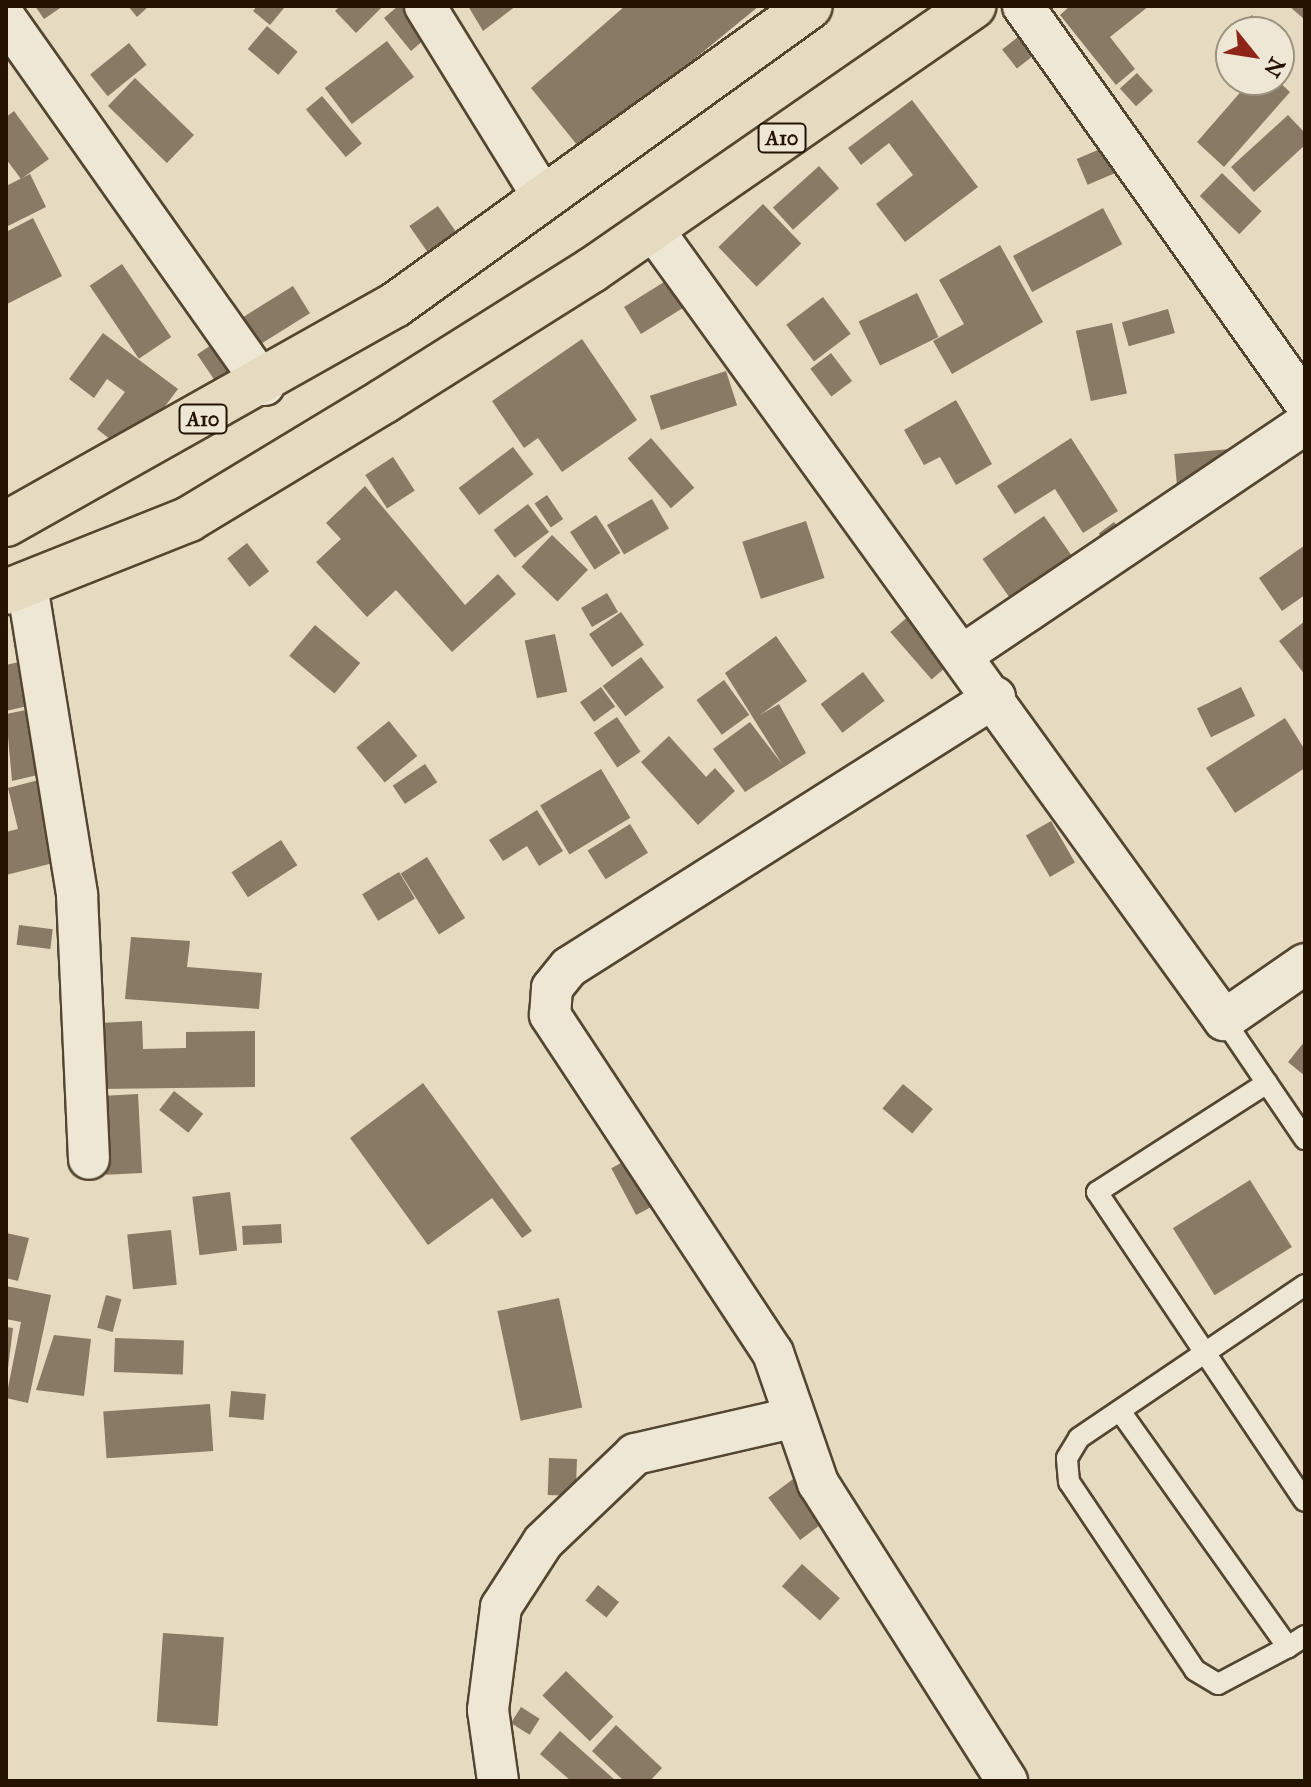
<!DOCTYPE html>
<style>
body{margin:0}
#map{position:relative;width:1311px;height:1787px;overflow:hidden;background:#e6dac0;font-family:"IM FELL Great Primer",serif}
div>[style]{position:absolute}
.building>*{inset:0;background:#887a64;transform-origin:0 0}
.roads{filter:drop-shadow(2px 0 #544530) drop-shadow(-2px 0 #544530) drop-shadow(0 2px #544530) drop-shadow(0 -2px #544530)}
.service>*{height:20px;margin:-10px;padding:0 10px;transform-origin:10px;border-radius:10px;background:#efe7d6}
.minor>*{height:40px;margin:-20px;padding:0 20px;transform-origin:20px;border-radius:20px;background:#efe7d6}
.trunk>*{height:44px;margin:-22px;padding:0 22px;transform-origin:22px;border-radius:22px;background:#e6dac0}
span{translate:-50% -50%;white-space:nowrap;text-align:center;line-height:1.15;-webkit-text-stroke:8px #efe7d6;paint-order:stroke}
.shield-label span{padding:2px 6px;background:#efe7d6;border:2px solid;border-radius:6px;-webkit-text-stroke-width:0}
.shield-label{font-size:20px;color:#231300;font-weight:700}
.frame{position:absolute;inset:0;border:8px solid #231300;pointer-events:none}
.north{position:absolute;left:1215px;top:16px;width:80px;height:80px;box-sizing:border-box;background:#efe7d6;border:2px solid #9d9280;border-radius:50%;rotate:120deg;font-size:22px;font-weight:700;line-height:32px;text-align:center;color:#231300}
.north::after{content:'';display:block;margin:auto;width:28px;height:36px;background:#8f2418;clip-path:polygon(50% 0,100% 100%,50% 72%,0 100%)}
</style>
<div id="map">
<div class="building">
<div style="clip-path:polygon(35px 6px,63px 6px,44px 19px)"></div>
<div style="clip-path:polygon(128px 6px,149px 6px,137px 17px)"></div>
<div style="clip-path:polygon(257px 6px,282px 6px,284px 8px,270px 25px,253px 11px)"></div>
<div style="clip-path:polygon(340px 6px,383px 6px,356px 33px,335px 11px)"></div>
<div style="clip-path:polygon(398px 6px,448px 6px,454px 14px,411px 51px,384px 18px)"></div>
<div style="clip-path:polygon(468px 6px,516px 6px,483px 31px)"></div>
<div style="clip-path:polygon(625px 6px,759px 6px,582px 151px,531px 88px)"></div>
<div style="clip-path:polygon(1070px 6px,1149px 6px,1110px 37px,1135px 69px,1116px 85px,1060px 15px)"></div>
<div style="clip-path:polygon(1289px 6px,1305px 6px,1305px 20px)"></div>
<div style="clip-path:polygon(1252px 15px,1264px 32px,1231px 32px,1231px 50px,1222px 37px)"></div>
<div style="left:1036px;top:23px;width:24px;height:43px;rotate:52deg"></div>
<div style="left:267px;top:26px;width:40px;height:30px;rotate:40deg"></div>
<div style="left:387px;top:41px;width:45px;height:78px;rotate:53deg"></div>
<div style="left:129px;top:43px;width:28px;height:50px;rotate:51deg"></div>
<div style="left:1137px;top:73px;width:24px;height:23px;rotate:48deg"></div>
<div style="left:135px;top:78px;width:82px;height:39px;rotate:44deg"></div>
<div style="clip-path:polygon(1251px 80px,1277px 80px,1290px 92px,1224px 167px,1197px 142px)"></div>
<div style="left:322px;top:96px;width:62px;height:21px;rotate:50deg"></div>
<div style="clip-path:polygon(912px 100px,978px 187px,905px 242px,876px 204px,913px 175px,889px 143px,861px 165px,848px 148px)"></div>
<div style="clip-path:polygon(14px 111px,49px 159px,21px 179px,6px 159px,6px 117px)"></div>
<div style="clip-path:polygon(1288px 115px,1305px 133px,1305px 145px,1254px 192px,1231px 167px)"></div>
<div style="left:1119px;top:141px;width:28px;height:46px;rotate:67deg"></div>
<div style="left:819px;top:166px;width:30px;height:62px;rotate:48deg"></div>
<div style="left:1222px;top:173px;width:55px;height:32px;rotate:44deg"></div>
<div style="clip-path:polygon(30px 174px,46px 207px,6px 227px,6px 186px)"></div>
<div style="left:763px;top:204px;width:55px;height:62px;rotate:46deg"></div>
<div style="left:438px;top:206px;width:32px;height:35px;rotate:55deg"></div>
<div style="left:1103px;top:208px;width:41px;height:102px;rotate:62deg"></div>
<div style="clip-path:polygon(33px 218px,62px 276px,7px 304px,6px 232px)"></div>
<div style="clip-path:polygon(1000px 245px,1043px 322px,952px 374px,933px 341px,964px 324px,939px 280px)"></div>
<div style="left:122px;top:264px;width:88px;height:39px;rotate:56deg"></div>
<div style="left:680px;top:272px;width:32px;height:66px;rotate:58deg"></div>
<div style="left:293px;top:286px;width:32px;height:59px;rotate:58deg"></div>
<div style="left:917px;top:293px;width:49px;height:65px;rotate:64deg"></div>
<div style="left:823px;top:297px;width:46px;height:46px;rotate:53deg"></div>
<div style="left:1168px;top:309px;width:25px;height:48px;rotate:74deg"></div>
<div style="left:1112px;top:323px;width:72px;height:37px;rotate:78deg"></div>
<div style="left:232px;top:331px;width:36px;height:42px;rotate:56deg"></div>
<div style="clip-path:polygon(103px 333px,178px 389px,129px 454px,97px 429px,125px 392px,107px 379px,94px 398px,69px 379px)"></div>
<div style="clip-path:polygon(582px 339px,637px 420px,562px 472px,538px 438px,524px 448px,492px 401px)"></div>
<div style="left:831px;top:353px;width:35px;height:26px;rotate:53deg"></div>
<div style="left:726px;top:371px;width:36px;height:80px;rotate:72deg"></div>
<div style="clip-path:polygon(956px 400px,992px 464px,956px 485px,940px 457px,924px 465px,904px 430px)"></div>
<div style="left:651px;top:438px;width:66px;height:31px;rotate:49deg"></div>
<div style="clip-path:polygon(1071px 438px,1118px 511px,1083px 533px,1055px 489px,1015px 514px,997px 486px)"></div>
<div style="left:513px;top:447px;width:34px;height:68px;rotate:53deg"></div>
<div style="left:1230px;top:449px;width:38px;height:56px;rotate:85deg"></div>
<div style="left:393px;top:457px;width:40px;height:33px;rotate:57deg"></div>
<div style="clip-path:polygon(365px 486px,465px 605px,498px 574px,516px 594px,452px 652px,396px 590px,367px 617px,316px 562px,341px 539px,326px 523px)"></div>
<div style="left:547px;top:495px;width:29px;height:15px;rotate:56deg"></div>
<div style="left:652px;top:499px;width:34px;height:52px;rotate:60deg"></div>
<div style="left:528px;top:504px;width:35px;height:43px;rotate:53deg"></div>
<div style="left:596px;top:515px;width:45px;height:31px;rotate:57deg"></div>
<div style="left:1044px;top:516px;width:68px;height:75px;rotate:55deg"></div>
<div style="left:806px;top:521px;width:60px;height:67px;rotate:72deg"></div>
<div style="left:1114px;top:522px;width:26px;height:19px;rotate:53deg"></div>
<div style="left:552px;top:535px;width:50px;height:44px;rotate:44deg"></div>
<div style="left:247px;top:543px;width:36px;height:25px;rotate:52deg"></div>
<div style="clip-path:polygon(1305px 545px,1305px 595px,1282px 611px,1259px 578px)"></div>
<div style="left:607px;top:593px;width:22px;height:30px;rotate:60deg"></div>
<div style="left:919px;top:607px;width:63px;height:38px;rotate:49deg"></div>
<div style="left:621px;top:612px;width:40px;height:39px;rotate:55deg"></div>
<div style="clip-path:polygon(1305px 621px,1305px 675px,1279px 641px)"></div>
<div style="left:315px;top:625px;width:59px;height:40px;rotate:40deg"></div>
<div style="left:555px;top:634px;width:59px;height:31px;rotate:78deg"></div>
<div style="clip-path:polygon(776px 636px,807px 681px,760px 715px,779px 704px,806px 753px,745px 792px,713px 749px,750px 722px,782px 764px,725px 673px)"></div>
<div style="left:641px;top:657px;width:38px;height:48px;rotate:53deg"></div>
<div style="clip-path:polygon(23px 661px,32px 705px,6px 711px,6px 665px)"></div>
<div style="left:863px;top:672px;width:36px;height:53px;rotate:53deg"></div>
<div style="left:724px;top:680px;width:43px;height:34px;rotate:54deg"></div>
<div style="left:601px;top:687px;width:24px;height:26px;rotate:54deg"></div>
<div style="left:1241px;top:687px;width:32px;height:49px;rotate:64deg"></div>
<div style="clip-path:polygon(31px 709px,46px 773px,12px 781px,6px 714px)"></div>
<div style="left:617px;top:717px;width:42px;height:28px;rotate:56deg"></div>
<div style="clip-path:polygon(1285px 718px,1305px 750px,1305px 768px,1235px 813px,1206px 768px)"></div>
<div style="left:389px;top:721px;width:45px;height:42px;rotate:51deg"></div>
<div style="clip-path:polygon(669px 736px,706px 777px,715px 768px,735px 791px,698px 825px,641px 762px)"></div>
<div style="left:425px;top:764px;width:22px;height:39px;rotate:56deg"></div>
<div style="left:601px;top:769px;width:57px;height:71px;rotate:59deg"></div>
<div style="clip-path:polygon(46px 778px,65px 860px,6px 875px,6px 832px,18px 829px,8px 788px)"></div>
<div style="clip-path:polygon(537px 810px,563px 851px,539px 866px,527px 846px,503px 861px,489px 840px)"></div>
<div style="left:1051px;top:821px;width:48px;height:29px;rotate:60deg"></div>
<div style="left:630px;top:824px;width:34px;height:50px;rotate:58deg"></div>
<div style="left:281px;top:840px;width:30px;height:59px;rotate:57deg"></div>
<div style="left:427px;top:857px;width:72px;height:31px;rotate:58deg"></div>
<div style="left:399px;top:872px;width:31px;height:43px;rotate:59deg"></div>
<div style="left:19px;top:925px;width:34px;height:20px;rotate:7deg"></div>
<div style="clip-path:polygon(131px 937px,190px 941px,187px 967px,262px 973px,259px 1009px,125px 999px)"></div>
<div style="clip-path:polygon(142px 1021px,143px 1049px,186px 1048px,186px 1032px,255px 1031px,255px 1087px,99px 1089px,98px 1023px)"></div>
<div style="clip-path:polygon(1305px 1041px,1305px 1076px,1288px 1062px)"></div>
<div style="clip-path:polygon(423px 1083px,532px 1231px,522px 1238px,492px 1198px,428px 1245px,350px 1138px)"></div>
<div style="left:903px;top:1084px;width:39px;height:32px;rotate:40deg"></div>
<div style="left:174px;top:1091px;width:37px;height:24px;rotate:38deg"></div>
<div style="left:138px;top:1094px;width:79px;height:36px;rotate:87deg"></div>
<div style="left:636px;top:1155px;width:53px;height:28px;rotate:62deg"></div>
<div style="left:1250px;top:1180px;width:79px;height:91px;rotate:58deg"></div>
<div style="left:230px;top:1192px;width:59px;height:38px;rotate:83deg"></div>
<div style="left:281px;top:1224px;width:19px;height:39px;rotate:87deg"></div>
<div style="left:171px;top:1230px;width:55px;height:44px;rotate:84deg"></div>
<div style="clip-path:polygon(6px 1233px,29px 1238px,18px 1281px,6px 1278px)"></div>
<div style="clip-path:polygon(6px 1286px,51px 1295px,28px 1403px,6px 1398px,21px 1322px,6px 1319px)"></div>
<div style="left:106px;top:1295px;width:16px;height:34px;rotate:15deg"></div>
<div style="left:559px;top:1298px;width:112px;height:63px;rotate:78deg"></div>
<div style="clip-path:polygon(6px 1327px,13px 1328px,8px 1368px,6px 1368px)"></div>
<div style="clip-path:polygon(54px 1335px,91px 1339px,84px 1396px,36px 1390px)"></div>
<div style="left:115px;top:1338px;width:69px;height:34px;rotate:2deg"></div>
<div style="left:231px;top:1391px;width:35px;height:26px;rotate:5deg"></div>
<div style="left:210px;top:1404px;width:47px;height:107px;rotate:86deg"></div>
<div style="left:549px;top:1458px;width:28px;height:37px;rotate:2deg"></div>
<div style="left:805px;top:1470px;width:53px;height:46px;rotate:53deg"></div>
<div style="left:802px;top:1564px;width:51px;height:30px;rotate:42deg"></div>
<div style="left:598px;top:1585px;width:27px;height:20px;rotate:39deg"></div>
<div style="left:163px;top:1633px;width:61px;height:89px;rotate:4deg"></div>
<div style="left:566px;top:1671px;width:66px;height:34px;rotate:44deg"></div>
<div style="left:521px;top:1707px;width:22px;height:19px;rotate:32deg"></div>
<div style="clip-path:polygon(616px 1725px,662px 1768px,650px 1781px,624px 1781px,592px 1751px)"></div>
<div style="clip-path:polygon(560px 1731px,616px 1781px,571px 1781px,540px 1754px)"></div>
</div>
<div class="roads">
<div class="service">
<div style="left:1224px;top:1020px;width:144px;rotate:55.8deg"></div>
<div style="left:1267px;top:1083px;width:202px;rotate:147.3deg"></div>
<div style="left:1097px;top:1192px;width:372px;rotate:56.1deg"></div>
<div style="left:1120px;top:1411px;width:290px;rotate:54.6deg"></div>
<div style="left:1288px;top:1647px;width:20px;rotate:-33deg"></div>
<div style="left:1288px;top:1647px;width:79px;rotate:152.1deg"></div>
<div style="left:1218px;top:1684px;width:27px;rotate:-149deg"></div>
<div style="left:1195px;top:1670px;width:226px;rotate:-123.8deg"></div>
<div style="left:1069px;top:1482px;width:24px;rotate:-95deg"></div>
<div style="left:1067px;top:1458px;width:23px;rotate:-59deg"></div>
<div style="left:1079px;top:1438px;width:273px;rotate:-34.1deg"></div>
</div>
<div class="minor">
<div style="left:425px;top:6px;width:221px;rotate:58.3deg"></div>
<div style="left:1023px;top:6px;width:487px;rotate:54.6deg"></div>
<div style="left:6px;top:19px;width:448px;rotate:54.8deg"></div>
<div style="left:652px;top:228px;width:977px;rotate:54.16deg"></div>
<div style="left:1224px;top:1020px;width:98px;rotate:-34.7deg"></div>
<div style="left:27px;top:585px;width:314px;rotate:80.8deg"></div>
<div style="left:77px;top:895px;width:264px;rotate:87.4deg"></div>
<div style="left:964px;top:654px;width:411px;rotate:-34deg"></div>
<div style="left:995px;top:697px;width:504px;rotate:147.63deg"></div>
<div style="left:569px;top:967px;width:27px;rotate:129deg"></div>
<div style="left:552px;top:988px;width:27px;rotate:94deg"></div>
<div style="left:550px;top:1015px;width:405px;rotate:56.6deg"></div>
<div style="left:773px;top:1353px;width:138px;rotate:70.9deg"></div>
<div style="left:818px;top:1483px;width:353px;rotate:57.6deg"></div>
<div style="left:498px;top:1781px;width:72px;rotate:-98deg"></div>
<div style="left:488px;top:1710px;width:104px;rotate:-82.8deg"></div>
<div style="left:501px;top:1607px;width:77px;rotate:-57.1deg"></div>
<div style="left:543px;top:1542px;width:127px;rotate:-43.7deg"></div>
<div style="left:635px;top:1454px;width:161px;rotate:-12.9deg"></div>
</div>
<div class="trunk">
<div style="left:6px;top:524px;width:446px;rotate:-29.4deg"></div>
<div style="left:395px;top:305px;width:511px;rotate:-35.77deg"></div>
<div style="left:6px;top:592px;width:197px;rotate:-21.7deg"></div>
<div style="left:189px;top:519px;width:228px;rotate:-31.2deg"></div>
<div style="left:384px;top:401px;width:246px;rotate:-32.2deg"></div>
<div style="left:592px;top:270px;width:464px;rotate:-34.7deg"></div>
</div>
</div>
<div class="shield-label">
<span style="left:782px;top:138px">A10</span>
<span style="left:203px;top:419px">A10</span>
</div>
<div class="frame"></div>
<div class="north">N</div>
</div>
